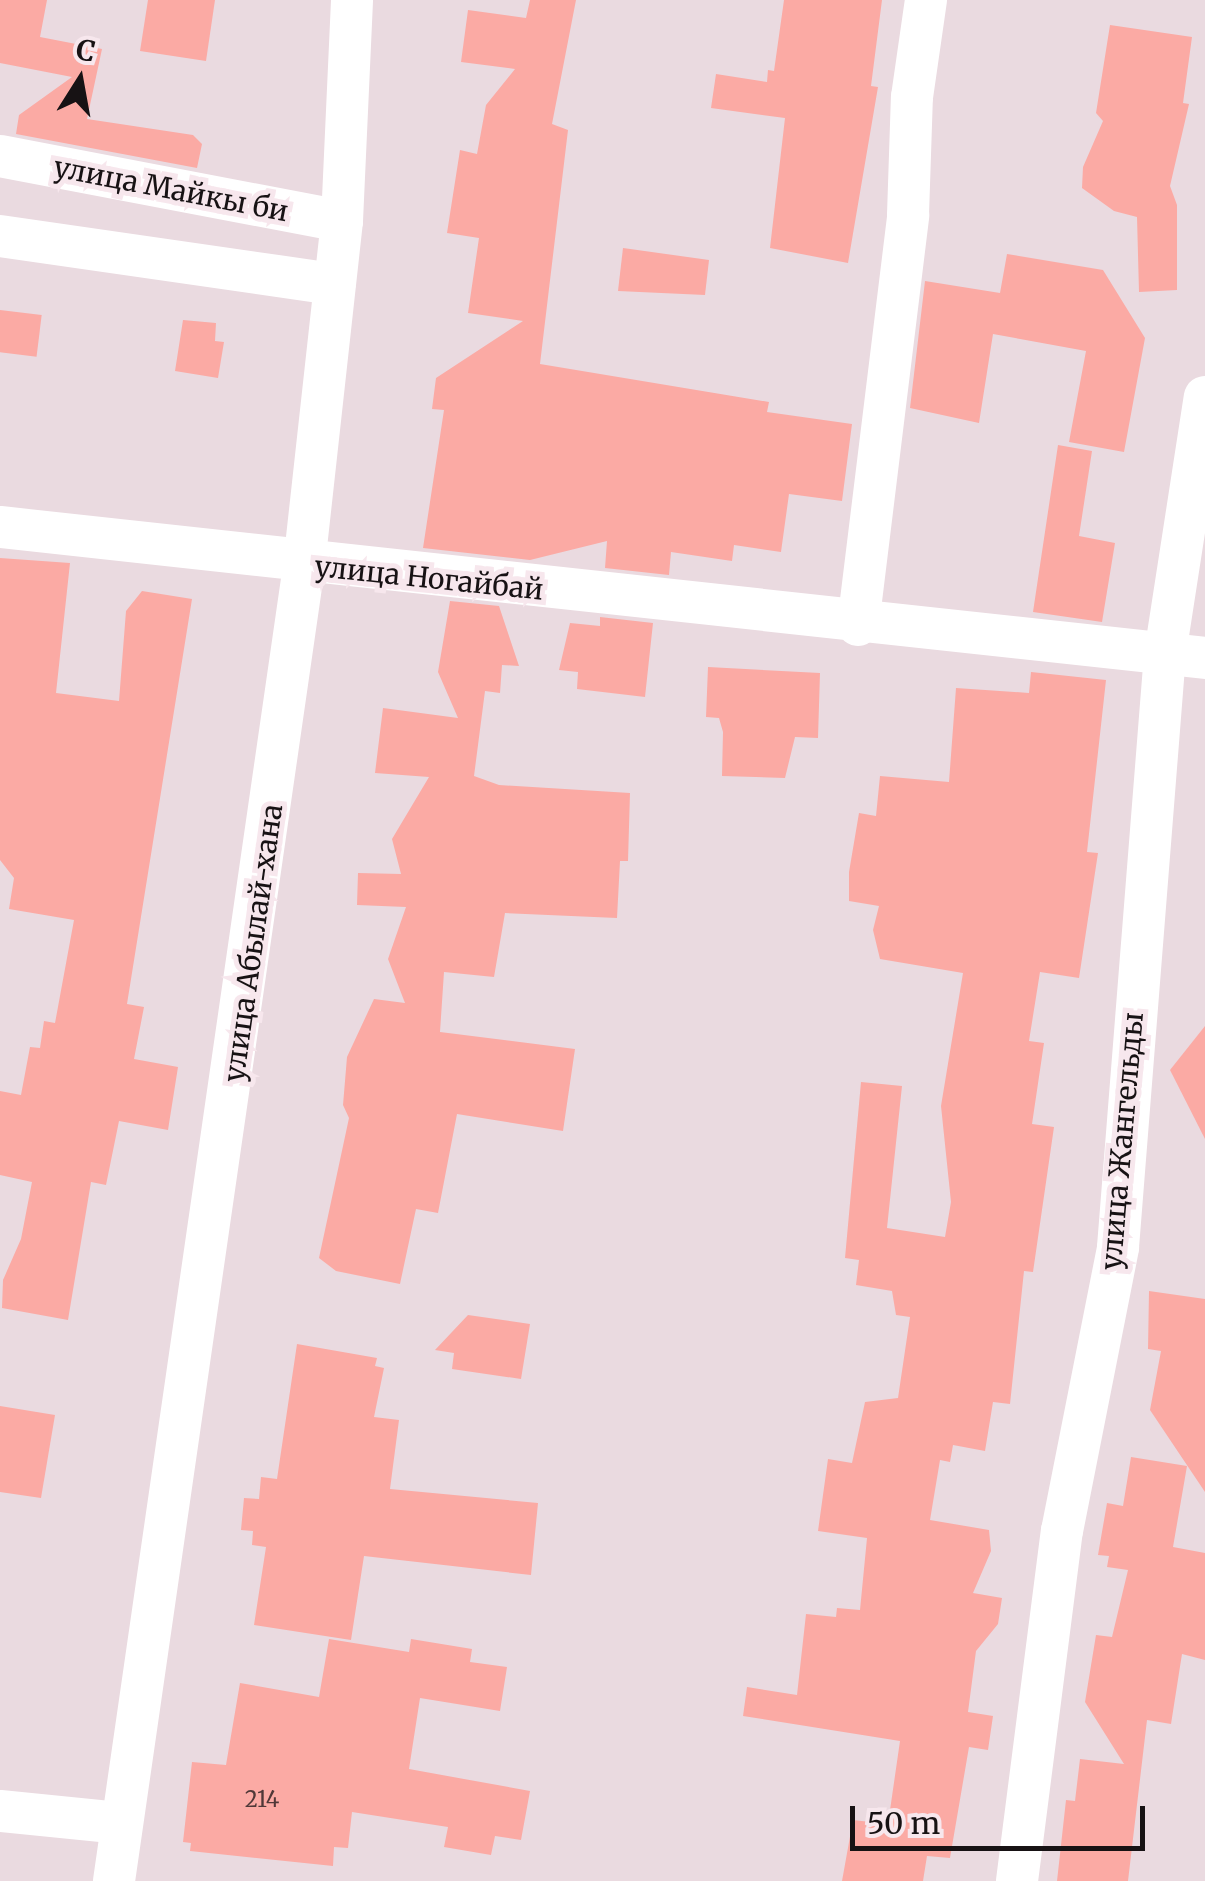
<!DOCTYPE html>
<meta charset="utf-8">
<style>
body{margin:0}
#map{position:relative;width:1205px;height:1881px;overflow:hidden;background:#eadae0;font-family:Merriweather,serif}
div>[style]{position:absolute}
.building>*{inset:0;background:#fbaaa4;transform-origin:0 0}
.street>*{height:42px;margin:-21px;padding:0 21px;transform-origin:21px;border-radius:21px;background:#fff}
span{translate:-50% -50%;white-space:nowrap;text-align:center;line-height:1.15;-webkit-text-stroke:10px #f7e7ed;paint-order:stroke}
.number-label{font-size:22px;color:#503838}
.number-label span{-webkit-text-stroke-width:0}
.street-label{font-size:28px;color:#171214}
.north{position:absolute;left:30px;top:30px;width:100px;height:100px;-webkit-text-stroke:8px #f7e7ed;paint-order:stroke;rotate:11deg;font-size:28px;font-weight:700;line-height:40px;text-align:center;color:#171214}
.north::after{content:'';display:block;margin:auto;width:35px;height:45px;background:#171214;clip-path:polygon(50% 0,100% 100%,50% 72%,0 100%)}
.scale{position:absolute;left:850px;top:1806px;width:295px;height:45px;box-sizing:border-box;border:5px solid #171214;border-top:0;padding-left:12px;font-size:30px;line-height:35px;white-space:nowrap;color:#171214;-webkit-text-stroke:8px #f7e7ed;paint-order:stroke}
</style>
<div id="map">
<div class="building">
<div style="clip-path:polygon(0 0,47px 0,40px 37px,102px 49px,87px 119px,193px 135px,202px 144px,197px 168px,16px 134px,19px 115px,72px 77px,0 63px)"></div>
<div style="clip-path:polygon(148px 0,215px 0,206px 61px,140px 51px)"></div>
<div style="clip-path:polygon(530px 0,576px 0,552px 124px,568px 130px,540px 364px,769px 402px,767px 412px,852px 424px,842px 501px,789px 494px,781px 552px,734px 545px,732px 561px,671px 552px,669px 575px,605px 568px,607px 541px,530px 560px,423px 548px,444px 410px,432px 409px,436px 378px,523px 321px,468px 313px,479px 238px,447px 233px,460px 150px,477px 154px,486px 105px,515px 69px,461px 62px,468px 10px,526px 18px)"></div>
<div style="clip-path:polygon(784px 0,882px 0,871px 86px,878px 87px,848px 263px,770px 248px,785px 118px,711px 108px,716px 74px,767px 82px,768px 70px,774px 71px)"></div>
<div style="clip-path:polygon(1110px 25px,1192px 37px,1183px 103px,1189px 104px,1170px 186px,1177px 205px,1177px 290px,1139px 292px,1137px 217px,1114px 211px,1082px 188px,1083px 167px,1103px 121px,1096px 113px)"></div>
<div style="clip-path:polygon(623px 248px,709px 260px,705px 295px,618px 291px)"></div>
<div style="clip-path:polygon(1007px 254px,1103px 270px,1145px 338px,1124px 452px,1069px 442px,1086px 351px,993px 334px,979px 423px,910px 408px,925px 281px,1000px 293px)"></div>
<div style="left:0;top:310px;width:42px;height:42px;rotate:7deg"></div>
<div style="clip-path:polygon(183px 320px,216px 323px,215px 341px,224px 342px,218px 378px,175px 371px)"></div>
<div style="clip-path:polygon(1058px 445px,1092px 451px,1079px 536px,1115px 543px,1102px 622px,1033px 612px)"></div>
<div style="clip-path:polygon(0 558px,70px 563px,56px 693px,119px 701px,126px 611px,142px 591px,192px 599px,127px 1004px,144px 1007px,134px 1059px,178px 1067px,168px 1130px,119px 1121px,106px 1185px,91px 1182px,68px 1320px,2px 1308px,3px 1280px,21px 1239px,32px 1182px,0 1175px,0 1091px,21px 1095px,30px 1047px,40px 1048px,44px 1021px,55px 1023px,74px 920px,9px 909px,14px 878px,0 860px)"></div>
<div style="clip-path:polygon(450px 601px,499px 606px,519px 666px,502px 665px,500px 693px,485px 691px,474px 776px,499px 785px,630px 793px,628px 861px,620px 861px,617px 918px,505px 913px,494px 977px,444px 972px,440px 1032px,575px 1049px,563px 1131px,457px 1114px,438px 1213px,416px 1209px,400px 1284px,336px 1271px,319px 1258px,349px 1118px,343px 1105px,347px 1057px,374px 999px,405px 1003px,388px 959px,406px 907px,357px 905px,358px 873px,401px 874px,392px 839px,429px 777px,375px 773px,383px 708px,458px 718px,438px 672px)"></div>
<div style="clip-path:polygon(600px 617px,653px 623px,645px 697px,577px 689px,578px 672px,559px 670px,570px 623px,600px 626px)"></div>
<div style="clip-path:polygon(708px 667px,820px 673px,818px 738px,795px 737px,785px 778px,722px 776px,723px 732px,719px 718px,706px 717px)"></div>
<div style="clip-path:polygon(1031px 672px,1106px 680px,1087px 852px,1098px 853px,1079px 978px,1040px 972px,1029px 1041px,1044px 1043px,1032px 1124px,1054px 1127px,1033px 1272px,1024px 1271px,1010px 1404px,993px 1402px,985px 1451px,953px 1445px,950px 1462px,940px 1460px,930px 1520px,989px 1530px,991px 1551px,973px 1593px,1002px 1598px,998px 1624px,976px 1651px,968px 1712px,993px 1716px,988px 1750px,969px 1747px,950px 1858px,927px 1856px,923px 1881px,842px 1881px,853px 1820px,888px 1824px,900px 1741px,743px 1716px,747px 1687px,797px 1695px,806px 1614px,836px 1617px,837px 1608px,860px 1610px,867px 1538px,818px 1531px,828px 1459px,852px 1463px,865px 1402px,898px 1398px,910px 1317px,896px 1315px,892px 1291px,856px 1285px,859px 1260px,845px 1258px,861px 1082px,902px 1086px,887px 1228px,945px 1237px,951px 1202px,941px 1106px,963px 973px,880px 959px,873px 930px,879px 906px,849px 901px,849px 872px,859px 813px,876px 816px,880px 776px,949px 782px,956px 688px,1029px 693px)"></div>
<div style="clip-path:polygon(1205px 1026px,1205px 1139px,1170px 1070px)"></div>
<div style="clip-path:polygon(1149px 1291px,1205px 1299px,1205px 1492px,1150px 1410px,1161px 1351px,1148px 1349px)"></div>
<div style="clip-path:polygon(468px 1315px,530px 1324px,521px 1379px,452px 1369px,454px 1353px,435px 1350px)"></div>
<div style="clip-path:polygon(297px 1344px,377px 1358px,375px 1366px,384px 1368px,374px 1417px,399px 1420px,390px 1489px,538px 1503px,531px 1575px,364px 1556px,351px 1640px,254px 1625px,266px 1547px,252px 1545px,253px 1531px,241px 1530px,244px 1498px,259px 1499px,261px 1477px,277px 1479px)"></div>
<div style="clip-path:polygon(0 1406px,55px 1415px,41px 1498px,0 1492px)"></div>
<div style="clip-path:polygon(1131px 1457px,1187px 1466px,1173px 1547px,1205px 1553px,1205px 1660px,1182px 1654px,1171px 1724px,1147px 1720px,1128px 1881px,1057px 1881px,1066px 1800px,1075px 1801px,1080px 1759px,1124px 1764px,1085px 1702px,1096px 1635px,1112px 1637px,1128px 1570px,1107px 1567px,1109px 1556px,1098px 1555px,1107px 1503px,1123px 1506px)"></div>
<div style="clip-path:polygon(329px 1639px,409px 1652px,411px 1639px,472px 1649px,470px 1662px,507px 1667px,500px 1711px,420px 1698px,409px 1769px,530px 1791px,521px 1840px,495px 1836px,491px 1855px,444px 1847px,448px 1827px,352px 1812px,348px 1848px,334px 1847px,333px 1866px,190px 1851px,191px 1843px,183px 1842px,192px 1762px,226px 1765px,240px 1683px,319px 1697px)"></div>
</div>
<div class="street">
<div style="left:0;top:156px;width:348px;rotate:10.8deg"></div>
<div style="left:0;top:236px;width:338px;rotate:8.2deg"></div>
<div style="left:0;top:527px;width:1212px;rotate:6.2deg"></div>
<div style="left:858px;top:625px;width:413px;rotate:-83deg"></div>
<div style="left:908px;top:215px;width:118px;rotate:-88.1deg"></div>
<div style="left:912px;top:97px;width:98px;rotate:-81.8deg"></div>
<div style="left:0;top:1811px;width:122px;rotate:5.7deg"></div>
<div style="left:114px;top:1881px;width:1330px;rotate:-81.78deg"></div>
<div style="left:304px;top:565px;width:346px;rotate:-83.7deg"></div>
<div style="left:342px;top:221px;width:221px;rotate:-87.4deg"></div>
<div style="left:1017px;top:1881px;width:353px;rotate:-82.7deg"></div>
<div style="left:1062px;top:1531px;width:289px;rotate:-78.8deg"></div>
<div style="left:1118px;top:1247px;width:595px;rotate:-85.47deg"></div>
<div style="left:1165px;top:654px;width:260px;rotate:-81.2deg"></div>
</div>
<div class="number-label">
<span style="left:262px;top:1800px">214</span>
</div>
<div class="street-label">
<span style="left:171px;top:189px;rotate:11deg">улица Майкы би</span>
<span style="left:429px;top:578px;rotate:6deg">улица Ногайбай</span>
<span style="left:253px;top:943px;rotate:-82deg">улица Абылай-хана</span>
<span style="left:1122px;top:1141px;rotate:-85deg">улица Жангельды</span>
</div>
<div class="north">С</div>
<div class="scale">50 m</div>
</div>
